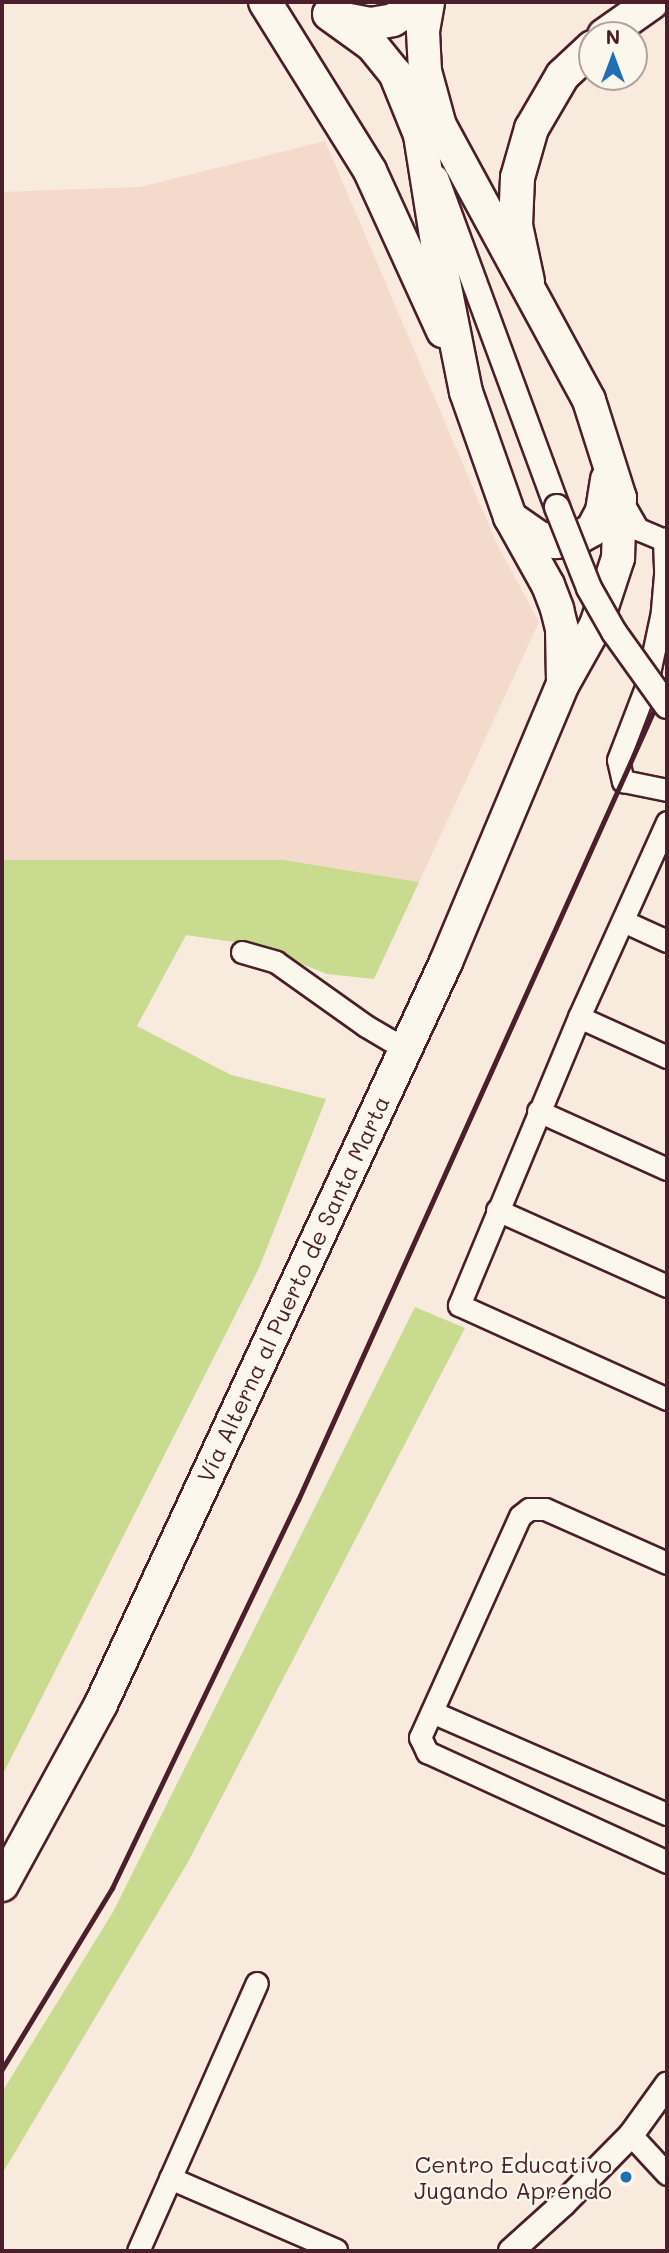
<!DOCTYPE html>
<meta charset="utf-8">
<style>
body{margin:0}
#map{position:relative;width:669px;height:2253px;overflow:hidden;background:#f8eadd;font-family:Mali,sans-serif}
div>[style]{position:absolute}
.built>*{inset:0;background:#f4daca}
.green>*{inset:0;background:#c9db8f}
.roads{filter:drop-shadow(2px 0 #4a1f2b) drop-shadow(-2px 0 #4a1f2b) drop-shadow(0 2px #4a1f2b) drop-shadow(0 -2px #4a1f2b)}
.minor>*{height:21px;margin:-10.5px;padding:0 10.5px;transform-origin:10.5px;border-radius:10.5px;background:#fbf7ec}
.tertiary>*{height:24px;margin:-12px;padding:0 12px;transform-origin:12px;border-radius:12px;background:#fbf7ec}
.primary>*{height:32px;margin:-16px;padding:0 16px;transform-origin:16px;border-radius:16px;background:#fbf7ec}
.trunk>*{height:33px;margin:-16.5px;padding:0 16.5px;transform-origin:16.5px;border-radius:16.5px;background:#fbf7ec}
.rail>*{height:5px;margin:-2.5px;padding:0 2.5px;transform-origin:2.5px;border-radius:2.5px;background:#4a1f2b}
.bridges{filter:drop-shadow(2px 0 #4a1f2b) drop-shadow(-2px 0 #4a1f2b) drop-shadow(0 2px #4a1f2b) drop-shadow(0 -2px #4a1f2b)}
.tertiary-bridge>*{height:24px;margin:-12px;padding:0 12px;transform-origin:12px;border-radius:12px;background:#fbf7ec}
.dots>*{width:19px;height:19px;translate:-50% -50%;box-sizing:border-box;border:4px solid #fbf7ec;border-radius:50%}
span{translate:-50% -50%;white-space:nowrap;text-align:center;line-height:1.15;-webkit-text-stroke:5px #fbf7ec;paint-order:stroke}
.street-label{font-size:23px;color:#4a1f2b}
.poi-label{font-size:23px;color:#4a1f2b}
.right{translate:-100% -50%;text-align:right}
.frame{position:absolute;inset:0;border:4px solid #4a1f2b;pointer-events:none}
.north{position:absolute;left:578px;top:21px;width:70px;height:70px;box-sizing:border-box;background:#fbf7ec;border:2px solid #b4a19f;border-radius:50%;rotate:0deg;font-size:19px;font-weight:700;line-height:28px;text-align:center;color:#4a1f2b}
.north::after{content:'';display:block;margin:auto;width:24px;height:32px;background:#1f6fb2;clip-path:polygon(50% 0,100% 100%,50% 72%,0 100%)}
</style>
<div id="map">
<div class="built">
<div style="clip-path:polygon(325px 141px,497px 544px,539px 622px,419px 882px,284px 860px,2px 860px,2px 192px,140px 187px)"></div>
</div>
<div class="green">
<div style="clip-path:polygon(2px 860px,284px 860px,419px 882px,374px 979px,327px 974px,254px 945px,186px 935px,137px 1026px,231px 1075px,326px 1099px,259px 1268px,2px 1776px)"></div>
<div style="clip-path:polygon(415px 1307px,465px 1328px,188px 1862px,2px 2174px,2px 2092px,113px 1912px)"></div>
</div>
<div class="roads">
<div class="minor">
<div style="left:621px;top:500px;width:34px;rotate:60deg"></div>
<div style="left:638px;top:529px;width:28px;rotate:23deg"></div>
<div style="left:667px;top:538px;width:4px;rotate:146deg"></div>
<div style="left:664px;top:540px;width:35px;rotate:88deg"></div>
<div style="left:665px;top:575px;width:37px;rotate:95deg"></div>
<div style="left:662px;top:612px;width:77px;rotate:102deg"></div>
<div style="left:646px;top:687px;width:78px;rotate:111deg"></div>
<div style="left:618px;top:760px;width:22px;rotate:77deg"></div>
<div style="left:623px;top:781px;width:45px;rotate:11.6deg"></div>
<div style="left:667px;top:822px;width:214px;rotate:114.3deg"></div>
<div style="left:579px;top:1017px;width:312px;rotate:112.6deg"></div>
<div style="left:459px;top:1305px;width:228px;rotate:24.3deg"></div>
<div style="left:623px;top:921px;width:48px;rotate:24.4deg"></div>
<div style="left:242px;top:952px;width:35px;rotate:16deg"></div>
<div style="left:276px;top:962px;width:110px;rotate:35.4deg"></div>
<div style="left:366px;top:1026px;width:45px;rotate:30.5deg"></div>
<div style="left:579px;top:1017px;width:97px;rotate:24.4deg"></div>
<div style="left:538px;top:1111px;width:141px;rotate:24.2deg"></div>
<div style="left:497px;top:1210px;width:186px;rotate:24.1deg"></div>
<div style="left:667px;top:1563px;width:133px;rotate:-156.1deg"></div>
<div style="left:545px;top:1509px;width:16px;rotate:180deg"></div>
<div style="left:529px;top:1509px;width:11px;rotate:142deg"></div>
<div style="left:520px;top:1516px;width:243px;rotate:114.3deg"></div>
<div style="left:420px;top:1737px;width:17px;rotate:65deg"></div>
<div style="left:427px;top:1752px;width:264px;rotate:24.6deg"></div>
<div style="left:432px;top:1712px;width:256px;rotate:23.5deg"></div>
<div style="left:631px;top:2135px;width:53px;rotate:47.3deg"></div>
<div style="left:170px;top:2178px;width:181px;rotate:23.4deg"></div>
<div style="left:138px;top:2251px;width:293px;rotate:-66.1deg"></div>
</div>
<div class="tertiary">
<div style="left:436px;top:178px;width:351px;rotate:69.8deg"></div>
<div style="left:511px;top:2251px;width:70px;rotate:-42.1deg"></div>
<div style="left:563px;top:2204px;width:97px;rotate:-45.4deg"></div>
<div style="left:631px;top:2135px;width:62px;rotate:-54.2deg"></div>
</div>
<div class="primary">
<div style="left:265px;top:2px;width:199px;rotate:58.1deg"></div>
<div style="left:370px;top:171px;width:176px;rotate:65.5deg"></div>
<div style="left:329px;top:14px;width:53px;rotate:35.8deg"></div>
<div style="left:372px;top:45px;width:36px;rotate:51deg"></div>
<div style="left:395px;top:73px;width:67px;rotate:68deg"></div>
<div style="left:420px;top:135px;width:134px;rotate:81deg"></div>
<div style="left:441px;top:267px;width:127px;rotate:78.7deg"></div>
<div style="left:466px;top:392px;width:133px;rotate:70.6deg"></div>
<div style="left:510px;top:517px;width:78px;rotate:60.8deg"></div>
<div style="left:548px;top:585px;width:26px;rotate:69deg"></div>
<div style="left:557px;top:609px;width:21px;rotate:76deg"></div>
<div style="left:562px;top:629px;width:53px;rotate:88.9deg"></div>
<div style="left:339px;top:18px;width:33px;rotate:11deg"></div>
<div style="left:371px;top:24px;width:22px;rotate:-10deg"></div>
<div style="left:393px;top:20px;width:34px;rotate:-32deg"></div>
<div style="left:511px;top:518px;width:35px;rotate:35deg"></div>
<div style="left:540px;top:538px;width:16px;rotate:15deg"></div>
<div style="left:555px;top:542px;width:19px;rotate:-6deg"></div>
<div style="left:574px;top:540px;width:21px;rotate:-29deg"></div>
<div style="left:592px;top:530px;width:21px;rotate:-62deg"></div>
<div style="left:602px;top:511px;width:32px;rotate:-81deg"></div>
<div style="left:2px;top:1885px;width:206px;rotate:-61.3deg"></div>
<div style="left:101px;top:1704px;width:818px;rotate:-65.06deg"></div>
<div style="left:446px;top:962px;width:302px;rotate:-67.2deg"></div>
<div style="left:563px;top:684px;width:68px;rotate:-60.8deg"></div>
<div style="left:596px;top:625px;width:71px;rotate:-71.8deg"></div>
<div style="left:618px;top:558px;width:60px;rotate:-88.1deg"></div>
<div style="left:620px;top:498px;width:103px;rotate:-107.6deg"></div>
<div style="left:589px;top:400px;width:312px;rotate:-118.5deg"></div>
<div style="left:440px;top:126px;width:57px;rotate:-105.3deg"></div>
<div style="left:425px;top:71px;width:40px;rotate:-92.9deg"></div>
<div style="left:423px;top:31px;width:29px;rotate:-80deg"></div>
</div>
<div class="trunk">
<div style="left:604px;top:35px;width:57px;rotate:-35.1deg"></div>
<div style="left:527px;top:281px;width:57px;rotate:-102.1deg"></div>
<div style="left:515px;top:225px;width:48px;rotate:-87.6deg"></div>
<div style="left:517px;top:177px;width:51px;rotate:-74.1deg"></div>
<div style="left:531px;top:128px;width:61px;rotate:-59.7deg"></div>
<div style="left:562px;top:75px;width:41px;rotate:-43deg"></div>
</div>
</div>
<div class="rail">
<div style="left:2px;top:2069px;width:212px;rotate:-58.7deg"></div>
<div style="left:112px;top:1888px;width:430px;rotate:-64.4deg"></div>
<div style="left:298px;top:1500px;width:898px;rotate:-65.75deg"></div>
</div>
<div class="bridges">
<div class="tertiary-bridge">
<div style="left:557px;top:507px;width:87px;rotate:68.4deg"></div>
<div style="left:589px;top:588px;width:51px;rotate:60.4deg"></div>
<div style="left:614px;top:632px;width:91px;rotate:54.4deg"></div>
</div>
</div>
<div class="dots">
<div style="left:626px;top:2177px;background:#1f6fb2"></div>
</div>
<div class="street-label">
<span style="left:293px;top:1289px;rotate:-65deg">Vía Alterna al Puerto de Santa Marta</span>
</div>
<div class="poi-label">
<span class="right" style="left:612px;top:2177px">Centro Educativo<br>Jugando Aprendo</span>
</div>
<div class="frame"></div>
<div class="north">N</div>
</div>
